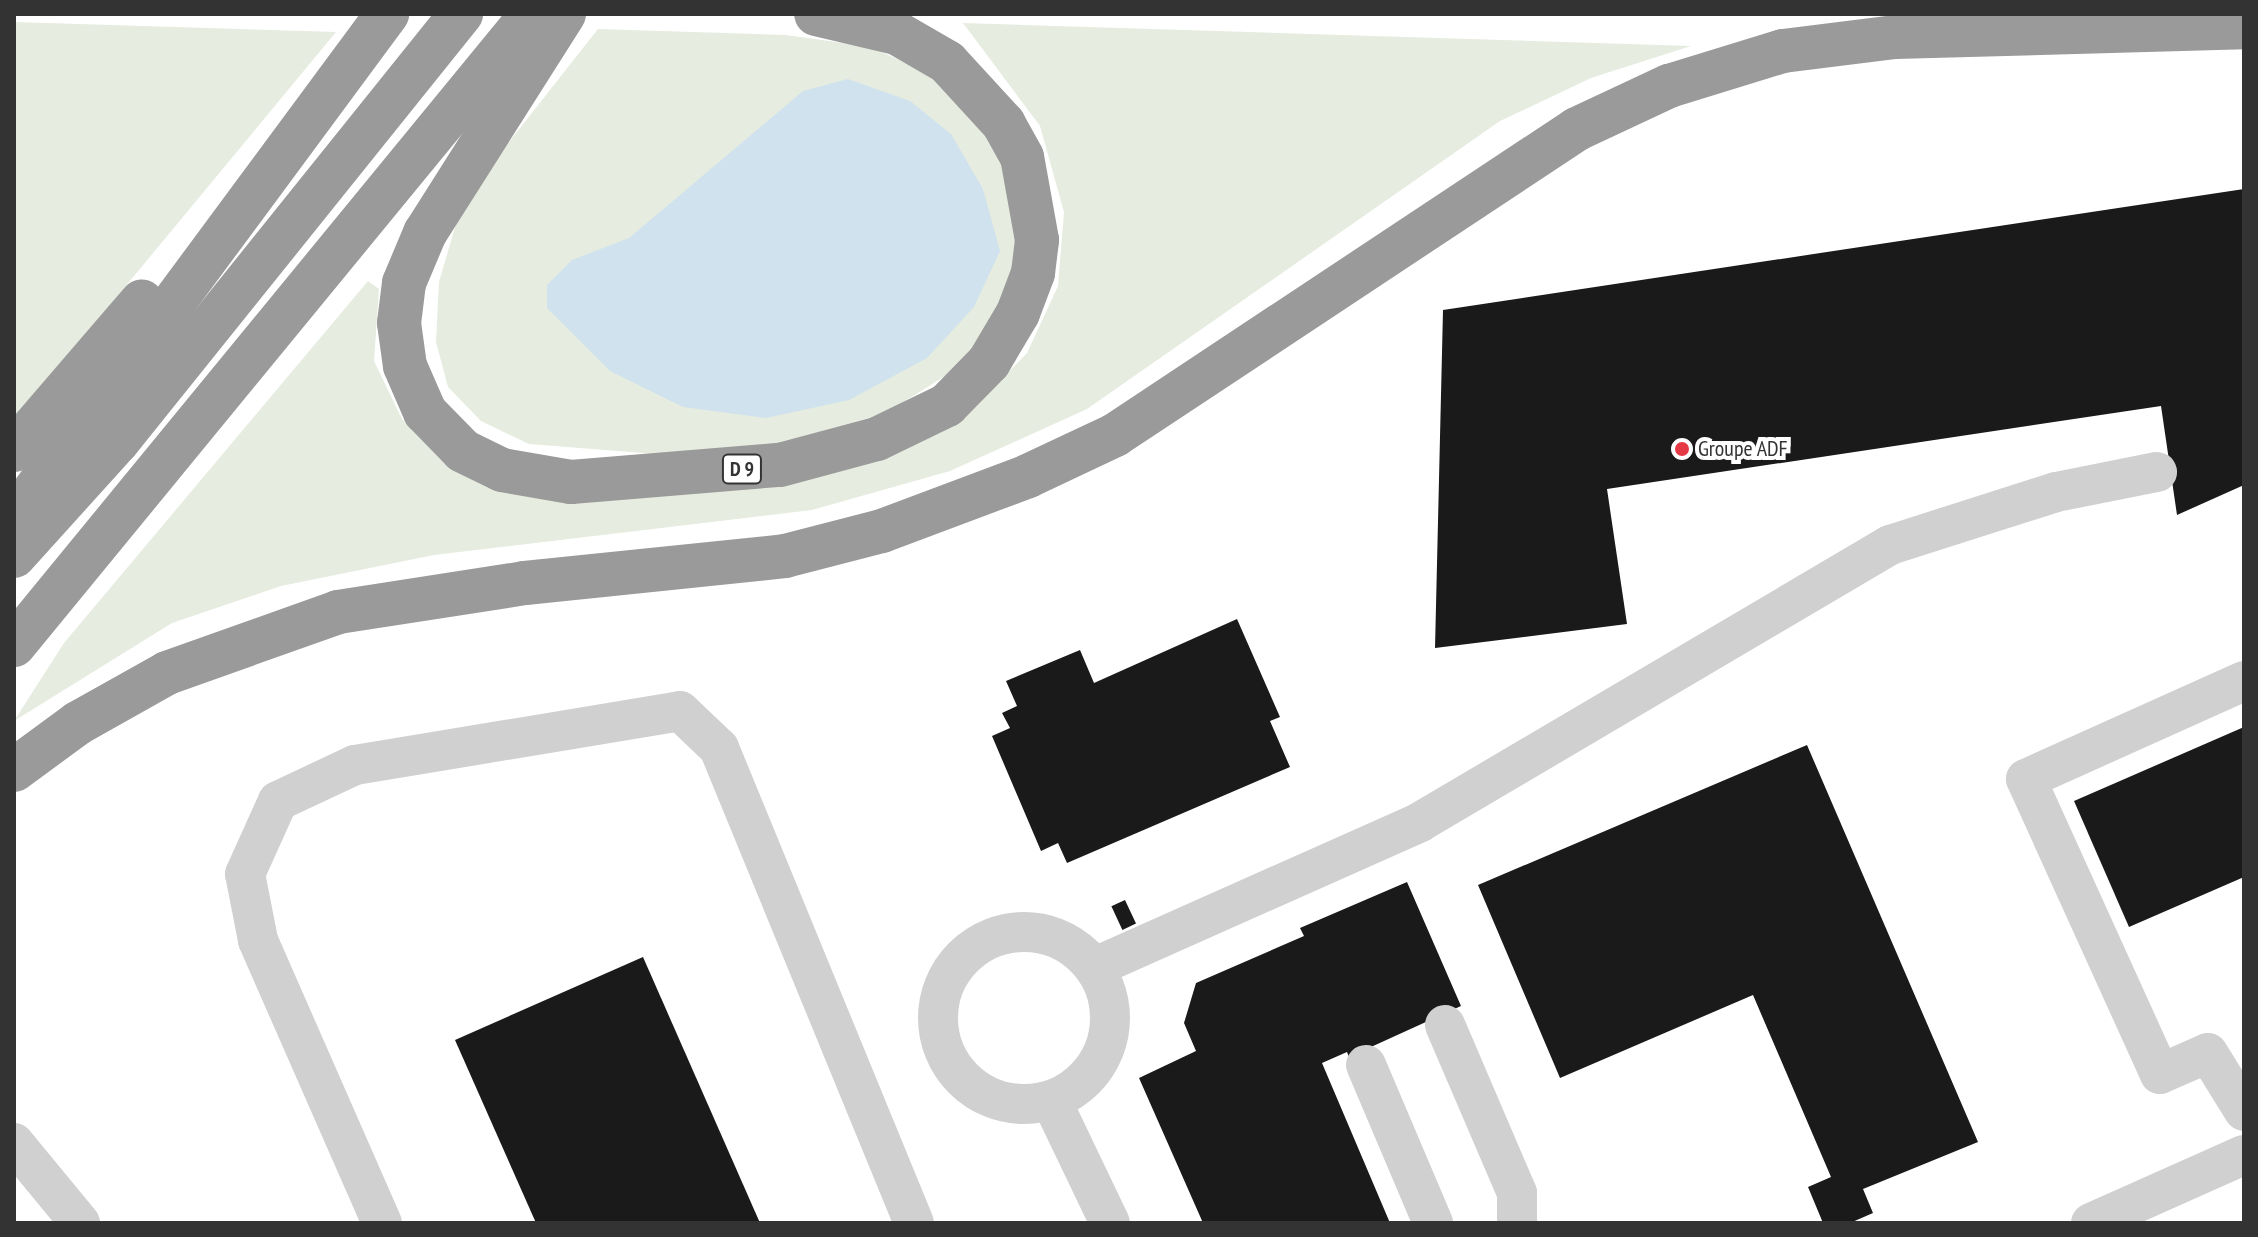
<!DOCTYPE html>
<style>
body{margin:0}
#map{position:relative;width:2258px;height:1237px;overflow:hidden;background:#fff;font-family:"PT Sans Narrow",sans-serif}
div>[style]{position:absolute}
.green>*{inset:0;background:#e6ecdf}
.water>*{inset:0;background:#cfe2ee}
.building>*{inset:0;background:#1a1a1a;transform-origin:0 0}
.minor>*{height:40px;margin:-20px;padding:0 20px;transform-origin:20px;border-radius:20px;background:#d0d0d0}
.minor>.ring{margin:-20px;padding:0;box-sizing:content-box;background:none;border:40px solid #d0d0d0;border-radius:50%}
.highway>*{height:44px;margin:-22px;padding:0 22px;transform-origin:22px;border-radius:22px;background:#9a9a9a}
.dots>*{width:22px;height:22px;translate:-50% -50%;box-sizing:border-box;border:4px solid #fff;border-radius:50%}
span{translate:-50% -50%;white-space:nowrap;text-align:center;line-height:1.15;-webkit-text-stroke:8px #fff;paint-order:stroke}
.shield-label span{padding:2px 6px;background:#fff;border:2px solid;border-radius:6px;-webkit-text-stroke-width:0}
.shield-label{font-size:20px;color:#333;font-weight:700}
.poi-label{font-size:22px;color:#333}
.left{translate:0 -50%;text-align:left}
.frame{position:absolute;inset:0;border:16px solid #333;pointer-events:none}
</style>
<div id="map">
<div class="green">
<div style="clip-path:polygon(14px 22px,336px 32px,14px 421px)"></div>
<div style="clip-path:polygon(963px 23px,1691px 46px,1591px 78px,1500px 121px,1087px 409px,950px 471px,812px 510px,434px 555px,281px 586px,172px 623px,14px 721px,64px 643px,368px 281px,379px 289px,374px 361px,402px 419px,438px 455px,580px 497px,970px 412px,1027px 353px,1058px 286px,1064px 212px,1040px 126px)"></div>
<div style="clip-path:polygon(598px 29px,786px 35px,871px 47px,923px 71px,968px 108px,1000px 158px,1017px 227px,1014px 282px,987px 332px,945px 376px,886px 413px,776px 444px,655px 454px,529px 444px,481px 421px,448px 387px,436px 342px,439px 282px,458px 217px,509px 142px)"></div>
</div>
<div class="water">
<div style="clip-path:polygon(848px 79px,910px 101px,951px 134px,983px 189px,1000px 251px,974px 307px,927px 358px,849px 400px,766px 418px,683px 407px,610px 371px,547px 308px,547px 285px,572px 260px,629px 238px,803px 91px)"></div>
</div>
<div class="building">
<div style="clip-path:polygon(2244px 189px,2244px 485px,2177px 515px,2161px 406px,1607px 489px,1627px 624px,1435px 648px,1443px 310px)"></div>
<div style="clip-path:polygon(1237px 619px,1280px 717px,1270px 721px,1290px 767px,1067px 863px,1058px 843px,1041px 851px,992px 736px,1010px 728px,1002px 713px,1017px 706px,1006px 681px,1080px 650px,1094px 683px)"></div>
<div style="clip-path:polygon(2244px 727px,2244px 877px,2129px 927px,2074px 801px)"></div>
<div style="clip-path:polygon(1807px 745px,1978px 1142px,1863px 1189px,1873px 1213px,1850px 1223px,1823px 1223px,1808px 1187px,1831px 1177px,1753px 995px,1560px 1078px,1478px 885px)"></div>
<div style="clip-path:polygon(1407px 882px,1461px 1006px,1349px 1057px,1347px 1052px,1322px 1063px,1390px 1223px,1203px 1223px,1139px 1078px,1196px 1051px,1184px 1023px,1196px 983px,1304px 936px,1300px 928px)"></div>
<div style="left:1125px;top:900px;width:26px;height:15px;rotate:65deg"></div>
<div style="clip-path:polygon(643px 957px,760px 1223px,536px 1223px,455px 1040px)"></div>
</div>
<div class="minor">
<div style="left:2244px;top:681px;width:239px;rotate:155.8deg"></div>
<div style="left:2026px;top:779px;width:324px;rotate:65.6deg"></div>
<div style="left:2160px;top:1074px;width:52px;rotate:-23.6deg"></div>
<div style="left:2208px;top:1053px;width:68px;rotate:58.2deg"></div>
<div class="ring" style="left:938px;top:932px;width:132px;height:132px"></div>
<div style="left:1095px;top:967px;width:356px;rotate:-24deg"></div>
<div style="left:1420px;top:822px;width:546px;rotate:-30.51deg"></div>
<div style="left:1890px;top:545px;width:174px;rotate:-17.7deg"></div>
<div style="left:2056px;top:492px;width:103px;rotate:-11.2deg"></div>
<div style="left:1445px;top:1025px;width:183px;rotate:66.8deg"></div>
<div style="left:1517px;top:1193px;width:30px;rotate:90deg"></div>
<div style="left:1366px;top:1065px;width:172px;rotate:67deg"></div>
<div style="left:1052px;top:1102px;width:134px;rotate:64.4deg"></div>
<div style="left:14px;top:1143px;width:104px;rotate:50.5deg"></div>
<div style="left:382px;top:1223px;width:309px;rotate:-113.7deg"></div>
<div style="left:258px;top:940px;width:67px;rotate:-101.1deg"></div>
<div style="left:245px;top:874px;width:80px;rotate:-65.7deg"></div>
<div style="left:278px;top:801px;width:85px;rotate:-25.1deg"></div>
<div style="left:355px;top:765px;width:329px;rotate:-9.4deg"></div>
<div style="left:680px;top:711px;width:54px;rotate:43.5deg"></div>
<div style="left:719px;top:748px;width:513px;rotate:67.68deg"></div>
<div style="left:2091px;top:1223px;width:167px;rotate:-24deg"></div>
</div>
<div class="highway">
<div style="left:564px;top:14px;width:259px;rotate:122.4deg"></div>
<div style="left:425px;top:233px;width:54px;rotate:112.8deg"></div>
<div style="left:404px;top:283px;width:40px;rotate:97.1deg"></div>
<div style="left:399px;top:323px;width:43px;rotate:82.1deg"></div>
<div style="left:405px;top:366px;width:50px;rotate:66.5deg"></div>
<div style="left:425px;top:412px;width:54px;rotate:45.7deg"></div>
<div style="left:463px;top:451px;width:43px;rotate:26deg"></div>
<div style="left:502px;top:470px;width:70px;rotate:9.9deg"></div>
<div style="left:571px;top:482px;width:210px;rotate:-4.7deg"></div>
<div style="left:780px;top:465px;width:100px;rotate:-15deg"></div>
<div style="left:877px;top:439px;width:78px;rotate:-25.9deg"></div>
<div style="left:947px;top:405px;width:60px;rotate:-45.7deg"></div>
<div style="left:989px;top:362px;width:57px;rotate:-59.4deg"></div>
<div style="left:1018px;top:313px;width:43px;rotate:-69.4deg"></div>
<div style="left:1033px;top:273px;width:33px;rotate:-83deg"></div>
<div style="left:1037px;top:240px;width:84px;rotate:-100.2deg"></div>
<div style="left:1022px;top:157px;width:38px;rotate:-119deg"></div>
<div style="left:1004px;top:124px;width:84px;rotate:-132.6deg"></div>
<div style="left:947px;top:62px;width:58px;rotate:-149.9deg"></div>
<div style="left:897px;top:33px;width:83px;rotate:-166.8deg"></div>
<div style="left:14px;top:450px;width:196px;rotate:-49.3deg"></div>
<div style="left:15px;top:517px;width:626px;rotate:-53.51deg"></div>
<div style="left:14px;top:556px;width:155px;rotate:-47.9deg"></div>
<div style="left:118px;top:441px;width:548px;rotate:-51.23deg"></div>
<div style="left:14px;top:645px;width:816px;rotate:-50.62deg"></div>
<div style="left:14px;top:770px;width:79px;rotate:-36.3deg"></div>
<div style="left:78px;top:723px;width:102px;rotate:-29.3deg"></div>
<div style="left:167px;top:673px;width:182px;rotate:-19.6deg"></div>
<div style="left:338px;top:612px;width:189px;rotate:-8.8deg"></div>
<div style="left:525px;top:583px;width:261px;rotate:-5.9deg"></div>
<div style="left:785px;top:556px;width:100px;rotate:-14.5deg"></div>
<div style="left:882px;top:531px;width:156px;rotate:-20.6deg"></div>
<div style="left:1028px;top:476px;width:96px;rotate:-25.2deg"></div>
<div style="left:1115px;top:435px;width:554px;rotate:-33.52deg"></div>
<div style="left:1577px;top:129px;width:102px;rotate:-25.1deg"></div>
<div style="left:1669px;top:86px;width:119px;rotate:-17.1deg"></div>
<div style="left:1783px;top:51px;width:113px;rotate:-7.1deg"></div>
<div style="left:1895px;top:37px;width:349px;rotate:-1.6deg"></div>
</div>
<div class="dots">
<div style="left:1682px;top:449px;background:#e63946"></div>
</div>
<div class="shield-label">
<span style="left:742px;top:469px">D 9</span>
</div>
<div class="poi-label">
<span class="left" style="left:1698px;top:449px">Groupe ADF</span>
</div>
<div class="frame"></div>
</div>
